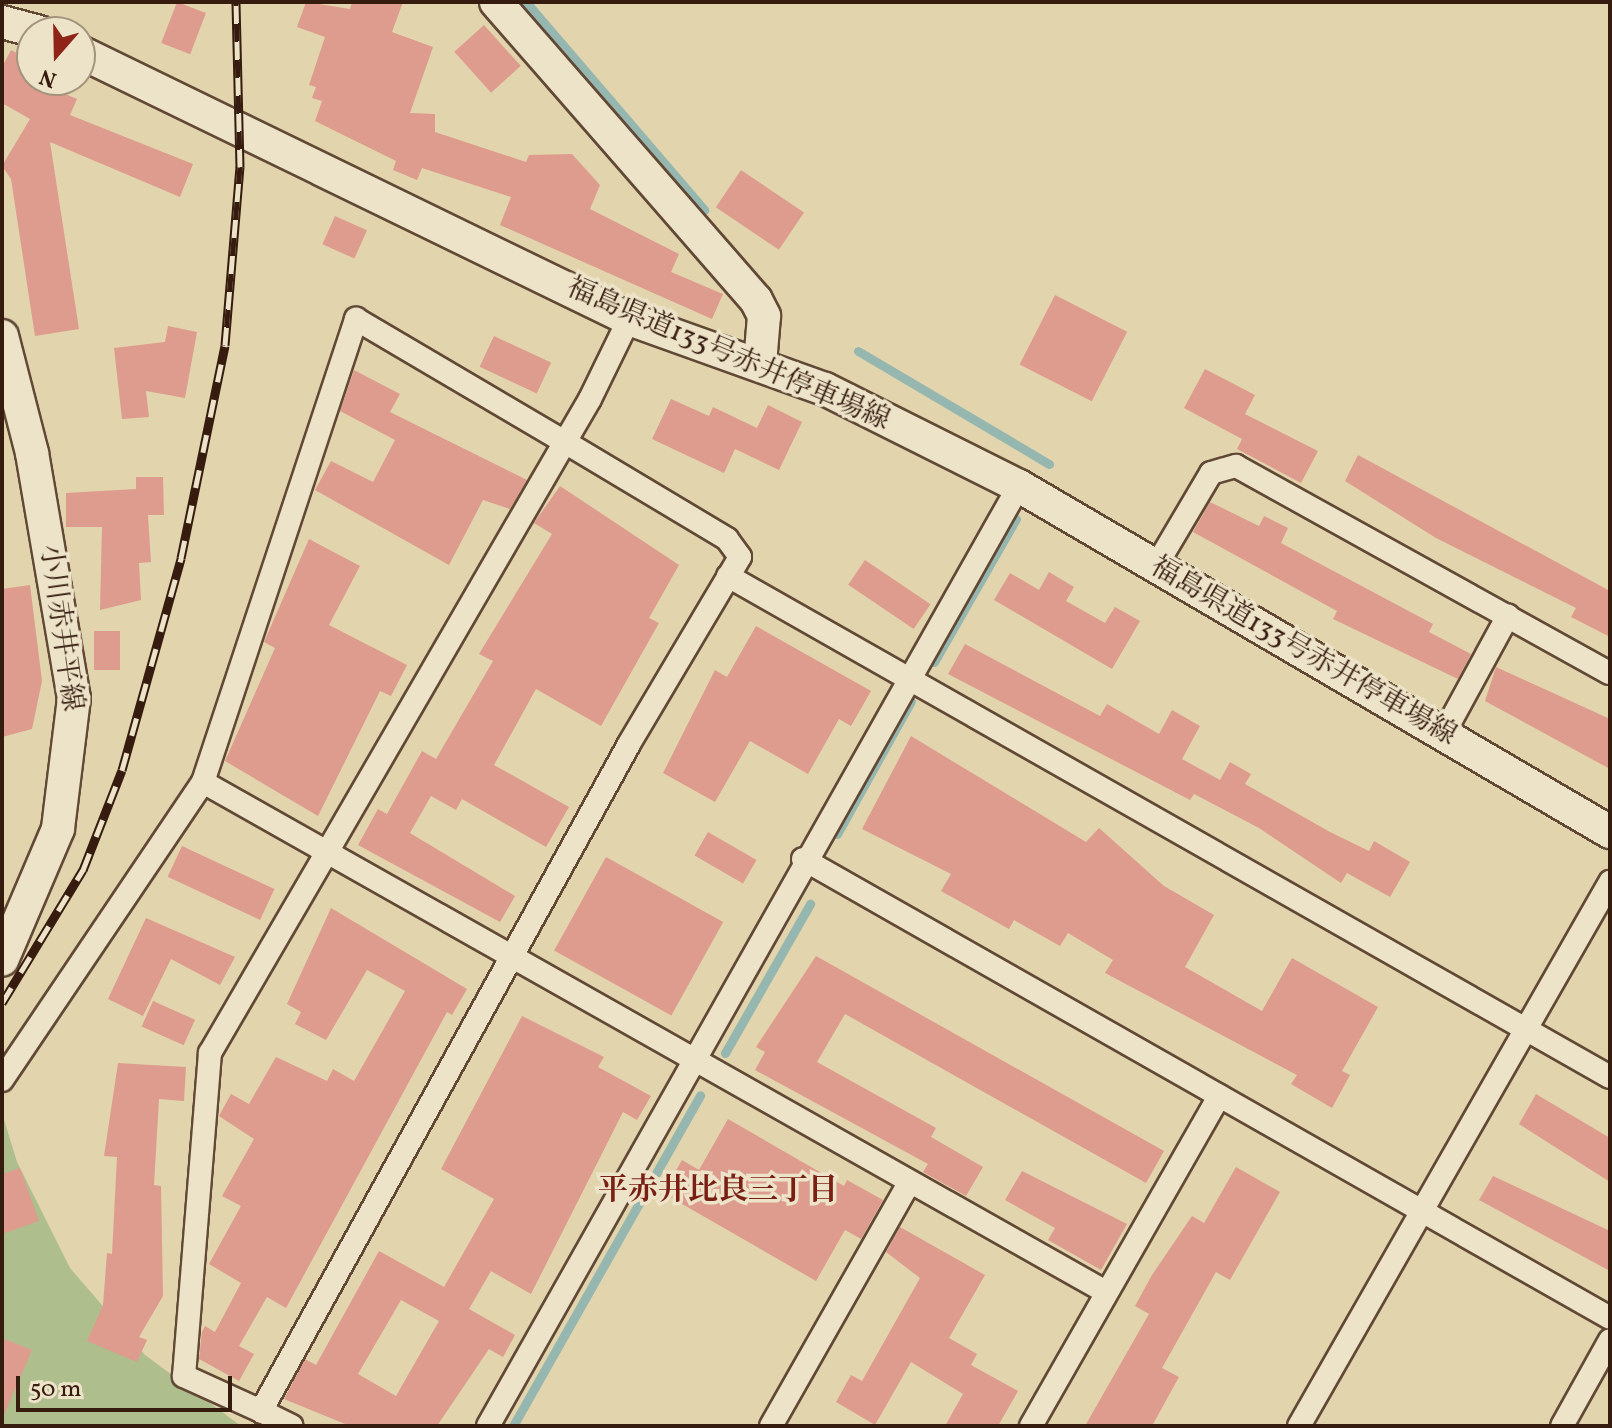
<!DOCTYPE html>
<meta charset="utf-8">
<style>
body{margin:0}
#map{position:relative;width:1612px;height:1428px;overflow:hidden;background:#e2d4ac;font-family:Vollkorn,"Noto Serif JP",serif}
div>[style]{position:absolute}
.green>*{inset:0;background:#aebe8d}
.stream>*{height:9px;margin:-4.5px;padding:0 4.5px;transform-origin:4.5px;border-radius:4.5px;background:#96b7b0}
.building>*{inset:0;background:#de9c8e;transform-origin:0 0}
.roads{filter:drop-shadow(2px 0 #614936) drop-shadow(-2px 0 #614936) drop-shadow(0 2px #614936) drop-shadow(0 -2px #614936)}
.street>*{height:22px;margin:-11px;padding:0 11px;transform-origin:11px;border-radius:11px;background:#ece3c9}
.secondary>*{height:32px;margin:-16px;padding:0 16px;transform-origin:16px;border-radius:16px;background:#ece3c9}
.rail>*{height:9px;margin-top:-4.5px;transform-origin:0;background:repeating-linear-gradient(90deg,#ece3c9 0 18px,#361b0f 0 36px);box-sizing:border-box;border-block:2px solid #361b0f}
span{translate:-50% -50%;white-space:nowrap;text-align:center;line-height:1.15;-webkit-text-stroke:7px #ece3c9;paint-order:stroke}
.street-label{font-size:28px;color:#361b0f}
.neighbourhood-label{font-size:30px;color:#7a1f14;font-weight:700}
.frame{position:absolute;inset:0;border:4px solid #361b0f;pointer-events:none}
.north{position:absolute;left:16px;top:16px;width:80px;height:80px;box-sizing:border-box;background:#ece3c9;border:2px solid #a3937f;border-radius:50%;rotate:200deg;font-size:22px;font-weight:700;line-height:32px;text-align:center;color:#361b0f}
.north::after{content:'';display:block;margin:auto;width:28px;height:36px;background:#8f2418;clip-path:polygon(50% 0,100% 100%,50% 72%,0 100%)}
.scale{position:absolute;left:16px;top:1376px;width:216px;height:36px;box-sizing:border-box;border:4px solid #361b0f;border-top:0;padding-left:10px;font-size:24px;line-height:28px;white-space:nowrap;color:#361b0f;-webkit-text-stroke:6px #ece3c9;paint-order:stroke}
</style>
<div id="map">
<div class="green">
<div style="clip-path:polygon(2px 1113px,17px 1162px,70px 1268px,145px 1355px,241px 1426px,2px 1426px)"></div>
</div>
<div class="stream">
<div style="left:526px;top:2px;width:274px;rotate:49.4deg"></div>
<div style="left:858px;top:351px;width:222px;rotate:30.6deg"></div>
<div style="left:934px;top:662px;width:165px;rotate:-60.2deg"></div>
<div style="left:837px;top:834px;width:152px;rotate:-60.9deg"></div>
<div style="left:725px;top:1053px;width:172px;rotate:-60.3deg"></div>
<div style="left:513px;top:1426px;width:380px;rotate:-60.5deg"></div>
</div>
<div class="building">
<div style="left:177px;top:2px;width:31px;height:44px;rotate:21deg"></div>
<div style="clip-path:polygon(306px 2px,350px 9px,352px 2px,403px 2px,392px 32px,433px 47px,410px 113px,435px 114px,435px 132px,526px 162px,529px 155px,572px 154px,600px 185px,590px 209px,679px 254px,671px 272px,723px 294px,712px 319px,500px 225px,511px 197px,422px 168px,417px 180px,393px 170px,396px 161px,315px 121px,322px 101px,312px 98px,316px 87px,309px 85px,325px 37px,297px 27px)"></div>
<div style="left:484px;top:25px;width:55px;height:40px;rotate:48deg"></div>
<div style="clip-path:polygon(11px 50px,32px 61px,32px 80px,77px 99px,70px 115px,193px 164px,180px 197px,50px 142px,79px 329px,35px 336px,11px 179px,2px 166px,30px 119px,2px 103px,2px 67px)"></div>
<div style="left:741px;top:170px;width:76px;height:45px;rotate:34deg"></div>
<div style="left:335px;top:216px;width:35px;height:31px;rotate:24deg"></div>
<div style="left:1055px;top:295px;width:81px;height:78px;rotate:27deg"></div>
<div style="clip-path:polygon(168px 326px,197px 332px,185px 398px,146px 391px,149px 417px,122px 419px,114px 348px,165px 342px)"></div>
<div style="left:494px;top:336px;width:63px;height:34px;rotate:25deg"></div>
<div style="clip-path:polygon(1205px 369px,1255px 395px,1245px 414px,1318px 451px,1301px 483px,1237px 449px,1242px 439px,1184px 408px)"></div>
<div style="clip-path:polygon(354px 370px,400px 394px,390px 412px,527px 480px,510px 509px,483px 500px,449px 565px,315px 490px,331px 461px,373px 482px,395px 440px,340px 411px)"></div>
<div style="clip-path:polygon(671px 399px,709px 416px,713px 407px,757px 428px,768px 405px,802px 422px,779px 470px,735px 449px,724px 473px,652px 439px)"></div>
<div style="clip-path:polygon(1358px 455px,1610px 591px,1610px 637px,1571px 617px,1576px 608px,1436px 538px,1345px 481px)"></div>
<div style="clip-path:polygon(136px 477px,163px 477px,164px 515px,148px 515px,151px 562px,139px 563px,141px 600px,100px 610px,102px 527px,66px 527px,66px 493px,136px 489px)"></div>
<div style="clip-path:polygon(560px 486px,679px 565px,649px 618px,659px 623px,601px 726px,536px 689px,494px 765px,569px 807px,546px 847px,462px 799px,456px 810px,431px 796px,410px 833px,515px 896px,500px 922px,358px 845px,378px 809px,387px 814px,422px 751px,436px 759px,493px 661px,479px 654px,552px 534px,534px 523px)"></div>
<div style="clip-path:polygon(1210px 502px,1259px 526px,1264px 516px,1288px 528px,1281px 543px,1433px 624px,1429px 632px,1471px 654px,1458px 679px,1333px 619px,1337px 611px,1193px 532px)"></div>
<div style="clip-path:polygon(309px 539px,360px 566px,329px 625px,407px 665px,391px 696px,380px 691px,318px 816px,225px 761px,275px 648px,264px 642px)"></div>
<div style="left:865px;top:560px;width:79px;height:30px;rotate:34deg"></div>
<div style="clip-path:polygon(1049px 572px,1074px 587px,1066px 601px,1105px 623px,1115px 607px,1140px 621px,1112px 669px,994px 600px,1010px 573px,1039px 590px)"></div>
<div style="clip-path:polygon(30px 585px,42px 681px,32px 729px,2px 737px,2px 589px)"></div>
<div style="clip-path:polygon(756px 626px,871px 691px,851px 726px,839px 719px,808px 774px,750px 741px,715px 802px,663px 773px,715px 670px,727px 677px)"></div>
<div style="left:94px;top:631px;width:26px;height:39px"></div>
<div style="clip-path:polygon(965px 644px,1100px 716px,1107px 704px,1159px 734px,1172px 710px,1200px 726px,1182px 759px,1220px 780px,1230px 762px,1251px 774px,1245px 784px,1330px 832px,1369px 851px,1374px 841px,1410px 862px,1390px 897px,1347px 873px,1341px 883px,1259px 828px,1194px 794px,1190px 800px,948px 674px)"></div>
<div style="clip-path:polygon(1496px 667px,1610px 719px,1610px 769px,1485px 701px)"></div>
<div style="clip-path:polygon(911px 736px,1086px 842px,1099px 828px,1164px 886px,1214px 915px,1185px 967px,1262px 1011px,1292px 958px,1378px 1007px,1342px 1071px,1350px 1075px,1332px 1108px,1291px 1084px,1297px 1075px,1105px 973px,1113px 960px,1068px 933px,1060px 946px,1014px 920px,1009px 929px,941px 891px,951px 874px,862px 829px)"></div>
<div style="left:708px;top:832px;width:56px;height:27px;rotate:30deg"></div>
<div style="left:182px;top:846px;width:102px;height:34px;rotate:25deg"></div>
<div style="left:606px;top:857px;width:134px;height:107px;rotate:29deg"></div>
<div style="clip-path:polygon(331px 908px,467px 989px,452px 1015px,447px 1012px,286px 1308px,267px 1297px,239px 1346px,254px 1354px,239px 1381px,199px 1359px,202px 1332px,205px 1326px,215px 1332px,241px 1283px,209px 1264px,241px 1206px,222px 1196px,254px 1139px,219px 1116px,231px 1094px,249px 1104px,276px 1057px,327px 1081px,333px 1069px,354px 1081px,405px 991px,367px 970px,326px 1040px,295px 1024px,301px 1012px,287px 1004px)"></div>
<div style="clip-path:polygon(146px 918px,235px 957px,220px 985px,171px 959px,143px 1016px,108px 999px)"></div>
<div style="clip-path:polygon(816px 956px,1164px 1151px,1146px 1183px,845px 1014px,817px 1062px,936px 1128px,931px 1137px,983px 1167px,966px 1196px,923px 1172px,928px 1164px,755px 1070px,765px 1052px,756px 1047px)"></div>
<div style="left:153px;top:1001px;width:46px;height:28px;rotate:24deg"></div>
<div style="clip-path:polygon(evenodd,522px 1016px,604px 1057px,598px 1067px,651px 1096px,637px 1120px,623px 1112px,531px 1294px,491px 1271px,469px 1309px,515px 1335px,503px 1357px,489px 1349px,437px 1426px,350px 1426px,284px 1399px,305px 1359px,316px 1365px,379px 1251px,444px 1287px,494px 1199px,441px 1169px,522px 1016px,401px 1300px,439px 1321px,396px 1396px,358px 1374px,401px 1300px)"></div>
<div style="clip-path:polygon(118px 1063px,186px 1067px,184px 1101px,159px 1099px,154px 1185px,161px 1186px,163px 1296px,139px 1337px,147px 1340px,137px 1362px,87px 1341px,103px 1305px,107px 1253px,112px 1254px,117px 1157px,104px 1156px)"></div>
<div style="clip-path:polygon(1536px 1094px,1610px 1138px,1610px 1182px,1519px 1124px)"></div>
<div style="clip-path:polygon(728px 1119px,844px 1186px,847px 1180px,883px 1200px,861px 1239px,845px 1230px,816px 1281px,663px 1193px,682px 1160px,699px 1170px)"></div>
<div style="clip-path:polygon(1236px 1167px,1280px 1192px,1230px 1280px,1216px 1272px,1162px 1368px,1179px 1377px,1152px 1426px,1085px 1426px,1149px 1314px,1135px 1306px,1152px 1275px,1192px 1216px,1204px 1223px)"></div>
<div style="clip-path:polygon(20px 1168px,39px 1221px,2px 1234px,2px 1174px)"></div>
<div style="clip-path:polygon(1022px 1171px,1127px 1224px,1101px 1270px,1048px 1240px,1055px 1228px,1005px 1200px)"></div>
<div style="clip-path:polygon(1493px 1176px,1610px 1231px,1610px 1271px,1479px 1200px)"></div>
<div style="clip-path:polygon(900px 1227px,985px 1275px,949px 1338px,977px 1354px,971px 1365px,1018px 1391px,998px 1426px,945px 1426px,963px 1394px,911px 1362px,875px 1425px,836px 1402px,851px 1375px,862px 1381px,920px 1278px,886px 1252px)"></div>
<div style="clip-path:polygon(2px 1338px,32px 1350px,2px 1420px)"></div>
</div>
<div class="roads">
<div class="street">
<div style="left:1156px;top:566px;width:108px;rotate:-59.4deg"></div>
<div style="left:1211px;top:473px;width:26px;rotate:-16deg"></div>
<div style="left:1236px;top:466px;width:427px;rotate:29deg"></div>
<div style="left:728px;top:576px;width:1014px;rotate:29.6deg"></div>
<div style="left:1443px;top:735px;width:136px;rotate:-61.4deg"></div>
<div style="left:203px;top:782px;width:1037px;rotate:29.46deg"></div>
<div style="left:803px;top:859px;width:928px;rotate:29.63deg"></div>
<div style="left:2px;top:1080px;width:359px;rotate:-56deg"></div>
<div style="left:203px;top:782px;width:488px;rotate:-71.7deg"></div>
<div style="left:356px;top:319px;width:243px;rotate:30.5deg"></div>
<div style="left:565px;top:442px;width:189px;rotate:30.9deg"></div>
<div style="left:727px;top:539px;width:22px;rotate:54deg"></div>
<div style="left:740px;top:557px;width:220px;rotate:120.7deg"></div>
<div style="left:628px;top:746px;width:760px;rotate:118.89deg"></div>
<div style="left:261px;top:1411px;width:85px;rotate:-155.6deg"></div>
<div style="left:184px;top:1376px;width:324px;rotate:-85.4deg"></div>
<div style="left:210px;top:1053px;width:230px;rotate:-59.8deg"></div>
<div style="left:326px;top:854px;width:476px;rotate:-59.9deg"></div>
<div style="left:565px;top:442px;width:50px;rotate:-59.8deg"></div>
<div style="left:590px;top:399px;width:89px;rotate:-64deg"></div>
<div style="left:261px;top:1411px;width:34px;rotate:26deg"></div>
<div style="left:488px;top:1426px;width:1080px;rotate:-60.54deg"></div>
<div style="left:771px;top:1426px;width:279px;rotate:-60.4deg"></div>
<div style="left:1031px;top:1426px;width:380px;rotate:-60.3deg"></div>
<div style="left:1299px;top:1426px;width:627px;rotate:-60.24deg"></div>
<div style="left:1562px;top:1426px;width:98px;rotate:-60.8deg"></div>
</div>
<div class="secondary">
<div style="left:496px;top:2px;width:395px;rotate:48.9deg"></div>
<div style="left:756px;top:300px;width:18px;rotate:63deg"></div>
<div style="left:764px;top:316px;width:48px;rotate:94.8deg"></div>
<div style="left:2px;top:22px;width:38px;rotate:15deg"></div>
<div style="left:80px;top:52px;width:610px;rotate:25.94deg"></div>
<div style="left:629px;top:319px;width:208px;rotate:19.7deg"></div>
<div style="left:825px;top:389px;width:217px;rotate:26.6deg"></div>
<div style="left:1019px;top:486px;width:685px;rotate:30.35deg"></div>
<div style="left:2px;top:336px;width:121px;rotate:75.6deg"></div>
<div style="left:32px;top:453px;width:249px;rotate:80.3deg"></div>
<div style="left:74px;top:698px;width:132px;rotate:97deg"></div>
<div style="left:58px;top:829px;width:142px;rotate:113.1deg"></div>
</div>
</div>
<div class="rail">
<div style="left:2px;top:1003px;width:156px;rotate:-58.7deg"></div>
<div style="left:83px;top:870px;width:107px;rotate:-68.7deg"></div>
<div style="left:122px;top:770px;width:220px;rotate:-74.4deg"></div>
<div style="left:181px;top:558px;width:217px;rotate:-78.3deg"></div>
<div style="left:225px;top:345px;width:179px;rotate:-85.2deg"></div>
<div style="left:240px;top:167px;width:165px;rotate:-91.4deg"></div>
</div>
<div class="street-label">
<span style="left:728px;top:355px;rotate:23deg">福島県道133号赤井停車場線</span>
<span style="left:60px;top:628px;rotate:82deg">小川赤井平線</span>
<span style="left:1303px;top:652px;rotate:30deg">福島県道133号赤井停車場線</span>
</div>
<div class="neighbourhood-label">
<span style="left:718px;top:1191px">平赤井比良三丁目</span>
</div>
<div class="frame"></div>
<div class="north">N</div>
<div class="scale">50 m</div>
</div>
